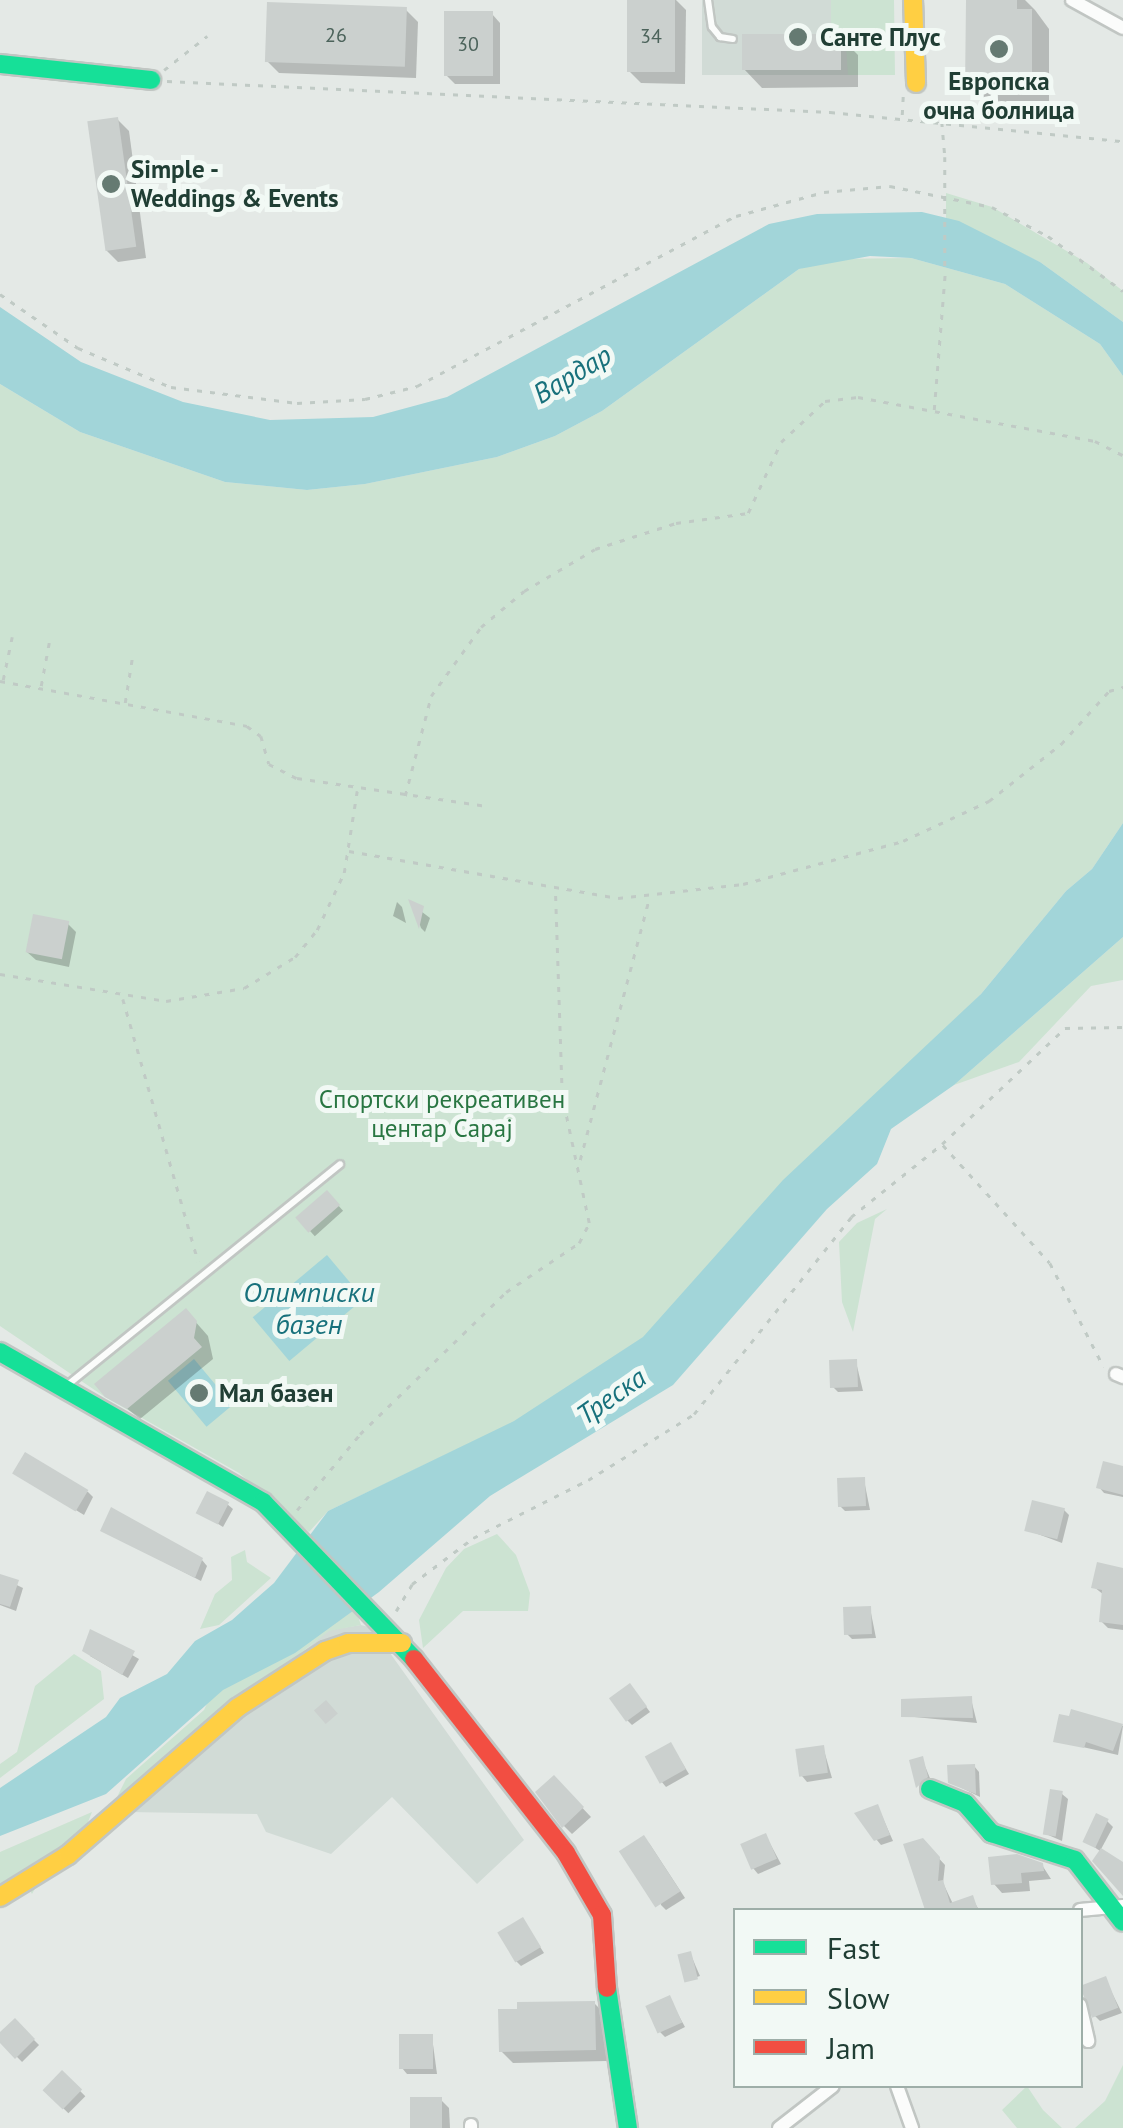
<!DOCTYPE html>
<meta charset="utf-8">
<style>
body{margin:0}
#map{position:relative;width:1123px;height:2128px;overflow:hidden;background:#e4e9e6;font-family:"PT Sans",sans-serif}
div>[style]{position:absolute}
.built>*{inset:0;background:#d1dbd6;transform-origin:0 0}
.green>*{inset:0;background:#cce3d2}
.water>*{inset:0;background:#a2d5d9;transform-origin:0 0}
.shadow>*{inset:0;background:#0003;transform-origin:0 0}
.building>*{inset:0;background:#cbd0ce;transform-origin:0 0}
.path>*{height:2.5px;margin-top:-1.25px;transform-origin:0;background:repeating-linear-gradient(90deg,#c0cac5 0 5px,transparent 0 13px)}
.roads{filter:drop-shadow(2px 0 #c1c6c3) drop-shadow(-2px 0 #c1c6c3) drop-shadow(0 2px #c1c6c3) drop-shadow(0 -2px #c1c6c3)}
.lane>*{height:6px;margin:-3px;padding:0 3px;transform-origin:3px;border-radius:3px;background:#fbfcfb}
.street>*{height:12px;margin:-6px;padding:0 6px;transform-origin:6px;border-radius:6px;background:#fbfcfb}
.fast>*{height:18px;margin:-9px;padding:0 9px;transform-origin:9px;border-radius:9px;background:#16e098}
.slow>*{height:18px;margin:-9px;padding:0 9px;transform-origin:9px;border-radius:9px;background:#ffcf43}
.jam>*{height:18px;margin:-9px;padding:0 9px;transform-origin:9px;border-radius:9px;background:#f24e42}
.path-bridge>*{height:2.5px;margin-top:-1.25px;transform-origin:0;background:repeating-linear-gradient(90deg,#c0cac5 0 5px,transparent 0 13px)}
.dots>*{width:28px;height:28px;translate:-50% -50%;box-sizing:border-box;border:5px solid #f2f9f5;border-radius:50%}
span{translate:-50% -50%;white-space:nowrap;text-align:center;line-height:1.15;-webkit-text-stroke:10px #f2f9f5;paint-order:stroke}
.number-label{font-size:20px;color:#4c635b}
.number-label span{-webkit-text-stroke-width:0}
.poi-label{font-size:25px;color:#203e34;font-weight:700}
.left{translate:0 -50%;text-align:left}
.park-label{font-size:25px;color:#297642}
.water-label{font-size:28px;color:#18717c;font-style:italic}
.legend{position:absolute;left:733px;top:1908px;width:350px;height:180px;box-sizing:border-box;background:#f2f9f5;border:2px solid #9eaea8;margin:0;padding:12px 18px;list-style:none;font-size:30px;color:#203e34}
.legend li{display:flex;align-items:center;gap:20px;height:50px}
.legend b{width:50px;border:2px solid #9eaea8}
</style>
<div id="map">
<div class="built">
<div style="left:702px;top:0;width:192px;height:75px"></div>
<div style="clip-path:polygon(361px 1625px,372px 1628px,524px 1840px,477px 1884px,392px 1797px,331px 1854px,266px 1832px,257px 1814px,127px 1812px,126px 1797px,218px 1712px,262px 1686px,329px 1630px)"></div>
</div>
<div class="green">
<div style="clip-path:polygon(831px 0,894px 0,895px 75px,848px 75px,845px 29px,831px 29px)"></div>
<div style="clip-path:polygon(946px 193px,992px 207px,1087px 263px,1123px 291px,1123px 322px,1040px 262px,946px 218px)"></div>
<div style="clip-path:polygon(911px 258px,1005px 284px,1100px 344px,1123px 376px,1123px 823px,1092px 869px,1066px 891px,981px 994px,644px 1337px,514px 1422px,328px 1511px,309px 1532px,239px 1473px,105px 1397px,0 1326px,0 384px,80px 432px,225px 482px,307px 490px,365px 484px,497px 457px,555px 436px,602px 411px,799px 269px,834px 259px)"></div>
<div style="clip-path:polygon(1123px 937px,1123px 980px,1091px 986px,1019px 1062px,954px 1085px)"></div>
<div style="clip-path:polygon(887px 1209px,875px 1219px,853px 1332px,842px 1302px,839px 1242px,857px 1223px)"></div>
<div style="clip-path:polygon(497px 1534px,516px 1555px,530px 1593px,528px 1611px,463px 1611px,423px 1648px,419px 1620px,446px 1568px,464px 1549px)"></div>
<div style="clip-path:polygon(245px 1550px,247px 1562px,271px 1578px,219px 1625px,200px 1629px,215px 1594px,232px 1580px,231px 1557px)"></div>
<div style="clip-path:polygon(355px 1608px,361px 1625px,329px 1631px,117px 1797px,126px 1779px,204px 1710px,215px 1687px,302px 1644px)"></div>
<div style="clip-path:polygon(74px 1654px,101px 1671px,104px 1699px,0 1778px,0 1764px,17px 1752px,35px 1686px)"></div>
<div style="clip-path:polygon(92px 1812px,84px 1832px,46px 1868px,32px 1894px,22px 1876px,0 1884px,0 1852px)"></div>
<div style="clip-path:polygon(1123px 2065px,1123px 2128px,1075px 2128px,1105px 2101px)"></div>
<div style="clip-path:polygon(1027px 2086px,1043px 2110px,1062px 2128px,1017px 2128px,1002px 2110px)"></div>
</div>
<div class="water">
<div style="clip-path:polygon(922px 212px,959px 221px,1040px 262px,1123px 322px,1123px 376px,1100px 344px,1005px 284px,911px 258px,870px 256px,799px 269px,602px 411px,555px 436px,497px 457px,365px 484px,307px 490px,225px 482px,80px 432px,0 384px,0 307px,81px 362px,183px 402px,270px 420px,373px 417px,447px 397px,769px 224px,817px 214px)"></div>
<div style="clip-path:polygon(1123px 823px,1123px 937px,954px 1085px,891px 1129px,877px 1164px,827px 1209px,673px 1385px,490px 1496px,379px 1592px,295px 1653px,223px 1690px,106px 1794px,0 1836px,0 1788px,106px 1717px,120px 1698px,167px 1674px,195px 1641px,232px 1620px,274px 1583px,328px 1511px,514px 1421px,643px 1337px,783px 1180px,981px 994px,1066px 891px,1092px 869px)"></div>
<div style="left:327px;top:1255px;width:57px;height:97px;rotate:50deg"></div>
<div style="left:194px;top:1359px;width:60px;height:34px;rotate:50deg"></div>
</div>
<div class="shadow">
<div style="clip-path:polygon(630px 0,676px 0,686px 10px,685px 84px,641px 83px,629px 71px)"></div>
<div style="clip-path:polygon(968px 0,1025px 0,1035px 10px,1049px 29px,1049px 106px,985px 105px,967px 87px)"></div>
<div style="clip-path:polygon(406px 10px,418px 22px,416px 78px,279px 73px,267px 61px)"></div>
<div style="clip-path:polygon(492px 14px,500px 23px,500px 84px,455px 84px,446px 75px)"></div>
<div style="clip-path:polygon(840px 37px,858px 55px,858px 87px,762px 88px,744px 69px)"></div>
<div style="clip-path:polygon(117px 119px,129px 131px,146px 258px,118px 262px,106px 250px)"></div>
<div style="clip-path:polygon(397px 902px,402px 907px,406px 923px,393px 916px)"></div>
<div style="clip-path:polygon(413px 905px,430px 918px,425px 932px,421px 928px)"></div>
<div style="clip-path:polygon(67px 923px,76px 932px,69px 967px,36px 960px,27px 952px)"></div>
<div style="left:327px;top:1193px;width:24px;height:38px;rotate:48deg"></div>
<div style="clip-path:polygon(186px 1311px,208px 1336px,213px 1359px,140px 1419px,110px 1395px)"></div>
<div style="clip-path:polygon(856px 1362px,863px 1391px,838px 1392px,832px 1386px)"></div>
<div style="clip-path:polygon(1123px 1468px,1123px 1497px,1104px 1493px,1099px 1487px)"></div>
<div style="clip-path:polygon(15px 1473px,88px 1492px,93px 1497px,84px 1515px)"></div>
<div style="clip-path:polygon(864px 1480px,870px 1510px,845px 1511px,840px 1506px)"></div>
<div style="clip-path:polygon(227px 1504px,233px 1509px,223px 1527px,199px 1512px)"></div>
<div style="clip-path:polygon(1064px 1510px,1069px 1515px,1062px 1543px,1027px 1530px)"></div>
<div style="clip-path:polygon(103px 1530px,202px 1560px,207px 1566px,201px 1581px)"></div>
<div style="clip-path:polygon(1123px 1572px,1123px 1630px,1108px 1628px,1101px 1621px,1104px 1595px,1094px 1587px)"></div>
<div style="clip-path:polygon(0 1577px,23px 1588px,16px 1611px,0 1605px)"></div>
<div style="clip-path:polygon(870px 1608px,876px 1638px,852px 1639px,847px 1634px)"></div>
<div style="clip-path:polygon(92px 1632px,139px 1659px,128px 1678px,90px 1656px)"></div>
<div style="clip-path:polygon(635px 1692px,650px 1712px,632px 1725px,627px 1720px)"></div>
<div style="clip-path:polygon(971px 1699px,977px 1723px,904px 1716px)"></div>
<div style="clip-path:polygon(1093px 1716px,1123px 1726px,1118px 1755px,1056px 1741px)"></div>
<div style="clip-path:polygon(671px 1745px,689px 1774px,666px 1787px,661px 1781px)"></div>
<div style="clip-path:polygon(823px 1747px,832px 1778px,807px 1782px,802px 1776px)"></div>
<div style="clip-path:polygon(922px 1759px,932px 1783px,923px 1791px,912px 1762px)"></div>
<div style="clip-path:polygon(974px 1766px,979px 1772px,980px 1797px,950px 1782px)"></div>
<div style="clip-path:polygon(554px 1778px,591px 1817px,572px 1834px,564px 1826px)"></div>
<div style="clip-path:polygon(1062px 1794px,1068px 1799px,1062px 1841px,1046px 1834px)"></div>
<div style="clip-path:polygon(878px 1807px,893px 1841px,881px 1845px,876px 1839px)"></div>
<div style="clip-path:polygon(1107px 1821px,1113px 1827px,1100px 1851px,1084px 1840px)"></div>
<div style="clip-path:polygon(766px 1836px,781px 1864px,758px 1874px,753px 1868px)"></div>
<div style="clip-path:polygon(923px 1841px,945px 1865px,943px 1883px,953px 1904px,972px 1898px,979px 1910px,927px 1910px,907px 1846px)"></div>
<div style="clip-path:polygon(649px 1843px,685px 1898px,666px 1910px,661px 1905px)"></div>
<div style="clip-path:polygon(991px 1859px,1042px 1865px,1051px 1879px,1029px 1881px,1030px 1891px,1002px 1893px,994px 1884px)"></div>
<div style="clip-path:polygon(523px 1920px,544px 1953px,521px 1966px,516px 1961px)"></div>
<div style="clip-path:polygon(690px 1953px,700px 1976px,687px 1980px)"></div>
<div style="clip-path:polygon(1105px 1979px,1122px 2013px,1100px 2021px,1095px 2016px)"></div>
<div style="clip-path:polygon(669px 1998px,685px 2027px,665px 2037px,659px 2031px)"></div>
<div style="clip-path:polygon(594px 2003px,606px 2015px,607px 2061px,513px 2063px,501px 2051px)"></div>
<div style="left:15px;top:2021px;width:34px;height:24px;rotate:45deg"></div>
<div style="clip-path:polygon(432px 2037px,437px 2074px,407px 2074px,402px 2068px)"></div>
<div style="left:62px;top:2073px;width:33px;height:24px;rotate:45deg"></div>
<div style="clip-path:polygon(440px 2099px,449px 2108px,450px 2128px,413px 2128px)"></div>
</div>
<div class="building">
<div style="left:627px;top:0;width:48px;height:72px"></div>
<div style="clip-path:polygon(966px 0,1017px 0,1017px 9px,1032px 9px,1032px 89px,965px 88px)"></div>
<div style="left:267px;top:2px;width:140px;height:60px;rotate:2deg"></div>
<div style="left:444px;top:11px;width:49px;height:65px"></div>
<div style="left:841px;top:34px;width:36px;height:99px;rotate:90deg"></div>
<div style="left:118px;top:117px;width:131px;height:31px;rotate:82deg"></div>
<div style="clip-path:polygon(408px 899px,424px 906px,419px 929px)"></div>
<div style="left:33px;top:914px;width:37px;height:39px;rotate:11deg"></div>
<div style="left:327px;top:1190px;width:20px;height:42px;rotate:49deg"></div>
<div style="clip-path:polygon(186px 1308px,197px 1321px,194px 1338px,202px 1347px,127px 1409px,105px 1397px,94px 1384px)"></div>
<div style="left:857px;top:1359px;width:28px;height:28px;rotate:88deg"></div>
<div style="left:25px;top:1452px;width:74px;height:25px;rotate:31deg"></div>
<div style="clip-path:polygon(1103px 1461px,1123px 1466px,1123px 1495px,1096px 1488px)"></div>
<div style="left:865px;top:1477px;width:29px;height:28px;rotate:88deg"></div>
<div style="left:207px;top:1491px;width:25px;height:25px;rotate:27deg"></div>
<div style="left:1032px;top:1500px;width:34px;height:32px;rotate:14deg"></div>
<div style="clip-path:polygon(111px 1507px,203px 1558px,195px 1578px,100px 1531px)"></div>
<div style="clip-path:polygon(1097px 1562px,1123px 1568px,1123px 1625px,1099px 1622px,1102px 1590px,1091px 1588px)"></div>
<div style="clip-path:polygon(0 1574px,19px 1580px,10px 1607px,0 1604px)"></div>
<div style="left:871px;top:1606px;width:28px;height:28px;rotate:88deg"></div>
<div style="clip-path:polygon(90px 1629px,135px 1651px,122px 1675px,82px 1651px)"></div>
<div style="left:630px;top:1683px;width:29px;height:26px;rotate:54deg"></div>
<div style="clip-path:polygon(972px 1696px,973px 1718px,901px 1717px,901px 1699px)"></div>
<div style="left:326px;top:1700px;width:18px;height:16px;rotate:49deg"></div>
<div style="clip-path:polygon(1071px 1709px,1123px 1724px,1113px 1751px,1086px 1742px,1084px 1748px,1053px 1742px,1059px 1714px,1069px 1716px)"></div>
<div style="left:671px;top:1742px;width:31px;height:30px;rotate:61deg"></div>
<div style="left:824px;top:1745px;width:28px;height:29px;rotate:82deg"></div>
<div style="clip-path:polygon(923px 1756px,928px 1777px,916px 1788px,909px 1760px)"></div>
<div style="clip-path:polygon(975px 1764px,976px 1794px,948px 1783px,947px 1765px)"></div>
<div style="clip-path:polygon(554px 1775px,584px 1807px,562px 1828px,535px 1792px)"></div>
<div style="left:1050px;top:1789px;width:13px;height:46px;rotate:9deg"></div>
<div style="clip-path:polygon(878px 1804px,890px 1835px,874px 1841px,854px 1813px)"></div>
<div style="left:1096px;top:1813px;width:14px;height:32px;rotate:25deg"></div>
<div style="left:766px;top:1833px;width:28px;height:28px;rotate:67deg"></div>
<div style="left:644px;top:1835px;width:67px;height:30px;rotate:57deg"></div>
<div style="clip-path:polygon(923px 1838px,940px 1857px,938px 1881px,943px 1880px,950px 1903px,973px 1895px,978px 1910px,925px 1910px,903px 1844px)"></div>
<div style="clip-path:polygon(1101px 1848px,1123px 1862px,1123px 1896px,1092px 1861px)"></div>
<div style="clip-path:polygon(1017px 1854px,1043px 1863px,1044px 1871px,1021px 1873px,1022px 1883px,991px 1885px,988px 1857px)"></div>
<div style="left:523px;top:1917px;width:35px;height:30px;rotate:59deg"></div>
<div style="left:691px;top:1951px;width:29px;height:14px;rotate:76deg"></div>
<div style="left:1106px;top:1976px;width:34px;height:28px;rotate:69deg"></div>
<div style="left:670px;top:1995px;width:30px;height:27px;rotate:66deg"></div>
<div style="clip-path:polygon(595px 2001px,596px 2050px,499px 2052px,498px 2009px,517px 2009px,517px 2002px)"></div>
<div style="clip-path:polygon(15px 2018px,35px 2039px,15px 2059px,0 2043px,0 2032px)"></div>
<div style="left:399px;top:2034px;width:34px;height:35px"></div>
<div style="left:62px;top:2070px;width:28px;height:28px;rotate:44deg"></div>
<div style="left:410px;top:2097px;width:32px;height:31px"></div>
</div>
<div class="path">
<div style="left:164px;top:70px;width:55px;rotate:-38.3deg"></div>
<div style="left:167px;top:81px;width:664px;rotate:2.68deg"></div>
<div style="left:830px;top:112px;width:294px;rotate:5.7deg"></div>
<div style="left:902px;top:115px;width:22px;rotate:-87deg"></div>
<div style="left:942px;top:122px;width:35px;rotate:85deg"></div>
<div style="left:0;top:294px;width:95px;rotate:34.7deg"></div>
<div style="left:78px;top:348px;width:101px;rotate:22.8deg"></div>
<div style="left:171px;top:387px;width:127px;rotate:7.2deg"></div>
<div style="left:297px;top:403px;width:68px;rotate:-3.4deg"></div>
<div style="left:365px;top:399px;width:54px;rotate:-14deg"></div>
<div style="left:417px;top:386px;width:361px;rotate:-28.1deg"></div>
<div style="left:736px;top:216px;width:91px;rotate:-15.3deg"></div>
<div style="left:824px;top:192px;width:66px;rotate:-5.2deg"></div>
<div style="left:890px;top:186px;width:104px;rotate:11.6deg"></div>
<div style="left:992px;top:207px;width:63px;rotate:27.4deg"></div>
<div style="left:1048px;top:236px;width:93px;rotate:36.3deg"></div>
<div style="left:934px;top:410px;width:138px;rotate:-85.4deg"></div>
<div style="left:3px;top:680px;width:44px;rotate:-78.2deg"></div>
<div style="left:0;top:681px;width:251px;rotate:10.3deg"></div>
<div style="left:247px;top:726px;width:17px;rotate:36deg"></div>
<div style="left:261px;top:736px;width:29px;rotate:74deg"></div>
<div style="left:269px;top:764px;width:31px;rotate:27deg"></div>
<div style="left:297px;top:778px;width:192px;rotate:8.4deg"></div>
<div style="left:41px;top:686px;width:44px;rotate:-79.5deg"></div>
<div style="left:125px;top:703px;width:45px;rotate:-81deg"></div>
<div style="left:405px;top:796px;width:103px;rotate:-75.4deg"></div>
<div style="left:431px;top:696px;width:85px;rotate:-54.1deg"></div>
<div style="left:481px;top:627px;width:56px;rotate:-39.9deg"></div>
<div style="left:524px;top:591px;width:82px;rotate:-30.6deg"></div>
<div style="left:595px;top:549px;width:85px;rotate:-17.8deg"></div>
<div style="left:676px;top:523px;width:73px;rotate:-7.9deg"></div>
<div style="left:748px;top:513px;width:78px;rotate:-65.1deg"></div>
<div style="left:781px;top:442px;width:60px;rotate:-43deg"></div>
<div style="left:825px;top:401px;width:33px;rotate:-7deg"></div>
<div style="left:858px;top:397px;width:241px;rotate:10.5deg"></div>
<div style="left:1095px;top:441px;width:31px;rotate:27deg"></div>
<div style="left:349px;top:851px;width:273px;rotate:9.9deg"></div>
<div style="left:618px;top:898px;width:126px;rotate:-6.4deg"></div>
<div style="left:743px;top:884px;width:166px;rotate:-15deg"></div>
<div style="left:903px;top:841px;width:95px;rotate:-24.9deg"></div>
<div style="left:989px;top:801px;width:92px;rotate:-38.4deg"></div>
<div style="left:1061px;top:744px;width:72px;rotate:-47.8deg"></div>
<div style="left:1109px;top:691px;width:15px;rotate:-16deg"></div>
<div style="left:0;top:974px;width:168px;rotate:9.2deg"></div>
<div style="left:166px;top:1001px;width:79px;rotate:-9.5deg"></div>
<div style="left:244px;top:988px;width:60px;rotate:-31.3deg"></div>
<div style="left:295px;top:957px;width:35px;rotate:-51deg"></div>
<div style="left:317px;top:930px;width:63px;rotate:-64.7deg"></div>
<div style="left:344px;top:873px;width:83px;rotate:-81deg"></div>
<div style="left:123px;top:999px;width:273px;rotate:74deg"></div>
<div style="left:943px;top:1145px;width:159px;rotate:47.8deg"></div>
<div style="left:1050px;top:1263px;width:117px;rotate:62.6deg"></div>
<div style="left:580px;top:1160px;width:271px;rotate:-75.2deg"></div>
<div style="left:297px;top:1510px;width:99px;rotate:-50.3deg"></div>
<div style="left:360px;top:1434px;width:204px;rotate:-44.2deg"></div>
<div style="left:506px;top:1292px;width:88px;rotate:-33.9deg"></div>
<div style="left:579px;top:1243px;width:22px;rotate:-63deg"></div>
<div style="left:589px;top:1223px;width:130px;rotate:-102deg"></div>
<div style="left:562px;top:1096px;width:207px;rotate:-91.9deg"></div>
<div style="left:396px;top:1611px;width:31px;rotate:-59deg"></div>
<div style="left:412px;top:1584px;width:76px;rotate:-37deg"></div>
<div style="left:473px;top:1538px;width:129px;rotate:-26.8deg"></div>
<div style="left:588px;top:1480px;width:125px;rotate:-31.9deg"></div>
<div style="left:694px;top:1414px;width:252px;rotate:-51.4deg"></div>
<div style="left:851px;top:1217px;width:117px;rotate:-38.7deg"></div>
<div style="left:942px;top:1144px;width:169px;rotate:-43.3deg"></div>
<div style="left:1065px;top:1028px;width:58px;rotate:-1deg"></div>
</div>
<div class="roads">
<div class="lane">
<div style="left:708px;top:0;width:27px;rotate:82deg"></div>
<div style="left:712px;top:27px;width:13px;rotate:51deg"></div>
<div style="left:720px;top:37px;width:13px;rotate:9deg"></div>
<div style="left:65px;top:1387px;width:354px;rotate:-39deg"></div>
</div>
<div class="street">
<div style="left:1072px;top:0;width:58px;rotate:28.8deg"></div>
<div style="left:1116px;top:1374px;width:8px;rotate:23deg"></div>
<div style="left:1080px;top:1910px;width:43px;rotate:-5.3deg"></div>
<div style="left:1080px;top:2005px;width:37px;rotate:77deg"></div>
<div style="left:897px;top:2086px;width:45px;rotate:70.3deg"></div>
<div style="left:471px;top:2125px;width:3px;rotate:90deg"></div>
<div style="left:779px;top:2128px;width:68px;rotate:-37.9deg"></div>
</div>
<div class="fast">
<div style="left:0;top:64px;width:152px;rotate:6deg"></div>
<div style="left:0;top:1352px;width:303px;rotate:29.7deg"></div>
<div style="left:263px;top:1502px;width:218px;rotate:46.1deg"></div>
<div style="left:930px;top:1789px;width:38px;rotate:22deg"></div>
<div style="left:965px;top:1803px;width:40px;rotate:49deg"></div>
<div style="left:991px;top:1833px;width:88px;rotate:17.8deg"></div>
<div style="left:1075px;top:1860px;width:78px;rotate:52.3deg"></div>
<div style="left:607px;top:1988px;width:142px;rotate:81.5deg"></div>
</div>
<div class="slow">
<div style="left:913px;top:0;width:83px;rotate:87.9deg"></div>
<div style="left:0;top:1897px;width:80px;rotate:-31.7deg"></div>
<div style="left:68px;top:1855px;width:224px;rotate:-41deg"></div>
<div style="left:237px;top:1708px;width:105px;rotate:-32.9deg"></div>
<div style="left:325px;top:1651px;width:24px;rotate:-19deg"></div>
<div style="left:348px;top:1643px;width:54px"></div>
</div>
<div class="jam">
<div style="left:414px;top:1659px;width:246px;rotate:51.9deg"></div>
<div style="left:566px;top:1853px;width:72px;rotate:59.9deg"></div>
<div style="left:602px;top:1915px;width:73px;rotate:86.1deg"></div>
</div>
</div>
<div class="path-bridge">
<div style="left:945px;top:157px;width:115px;rotate:90deg"></div>
</div>
<div class="dots">
<div style="left:798px;top:37px;background:#657a72"></div>
<div style="left:999px;top:49px;background:#657a72"></div>
<div style="left:111px;top:184px;background:#657a72"></div>
<div style="left:199px;top:1393px;background:#657a72"></div>
</div>
<div class="number-label">
<span style="left:336px;top:35px">26</span>
<span style="left:651px;top:36px">34</span>
<span style="left:468px;top:44px">30</span>
</div>
<div class="poi-label">
<span class="left" style="left:820px;top:37px">Санте Плус</span>
<span style="left:999px;top:96px">Европска<br>очна болница</span>
<span class="left" style="left:131px;top:184px">Simple -<br>Weddings &amp; Events</span>
<span class="left" style="left:219px;top:1393px">Мал базен</span>
</div>
<div class="park-label">
<span style="left:442px;top:1114px">Спортски рекреативен<br>центар Сарај</span>
</div>
<div class="water-label">
<span style="left:572px;top:374px;rotate:-31deg">Вардар</span>
<span style="left:309px;top:1308px">Олимписки<br>базен</span>
<span style="left:611px;top:1396px;rotate:-35deg">Треска</span>
</div>
<ul class="legend">
<li><b style="height:12px;background:#16e098"></b>Fast</li>
<li><b style="height:12px;background:#ffcf43"></b>Slow</li>
<li><b style="height:12px;background:#f24e42"></b>Jam</li>
</ul>
</div>
